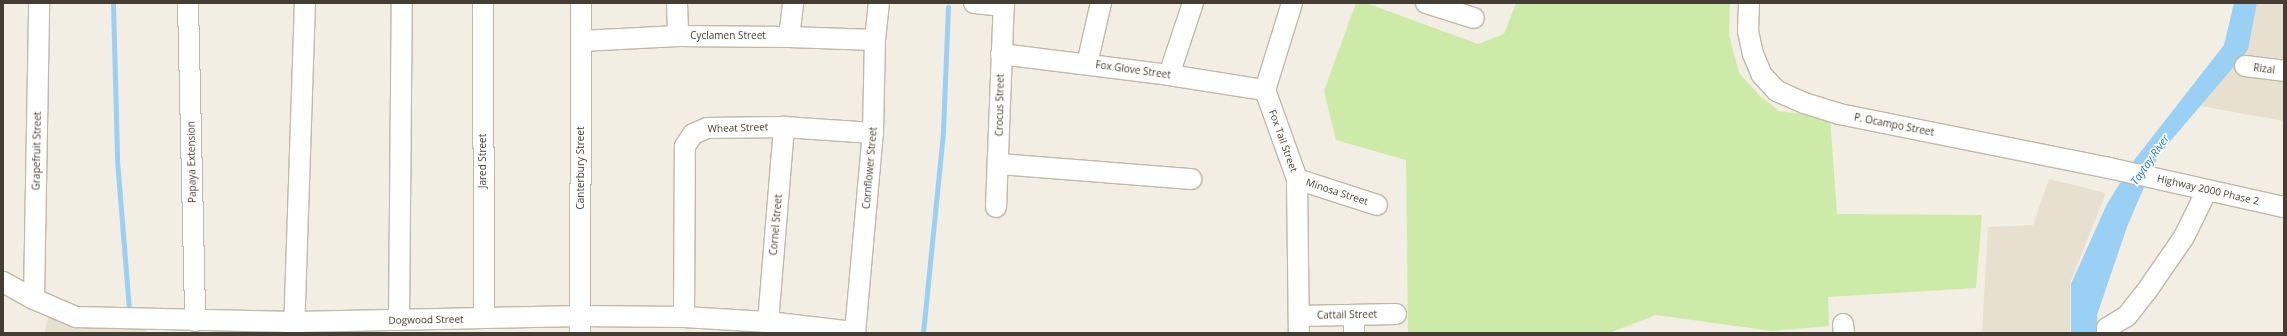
<!DOCTYPE html>
<style>
body{margin:0}
#map{position:relative;width:2287px;height:336px;overflow:hidden;background:#f2eee3;font-family:"Open Sans",sans-serif}
div>[style]{position:absolute}
.residential>*{inset:0;background:#e7e0d0}
.green>*{inset:0;background:#cdeaa8}
.water>*{inset:0;background:#9ad0f4}
.stream>*{height:5px;margin:-2.5px;padding:0 2.5px;transform-origin:2.5px;border-radius:2.5px;background:#9ad0f4}
.roads{filter:drop-shadow(1px 0 #c1b8a8) drop-shadow(-1px 0 #c1b8a8) drop-shadow(0 1px #c1b8a8) drop-shadow(0 -1px #c1b8a8)}
.minor>*{height:20px;margin:-10px;padding:0 10px;transform-origin:10px;border-radius:10px;background:#fff}
span{translate:-50% -50%;white-space:nowrap;text-align:center;line-height:1.15;-webkit-text-stroke:3px #fff;paint-order:stroke}
.street-label{font-size:10px;color:#443d33}
.water-label{font-size:11px;color:#277bb5;font-style:italic}
.frame{position:absolute;inset:0;border:4px solid #443d33;pointer-events:none}
</style>
<div id="map">
<div class="residential">
<div style="clip-path:polygon(2257px 3px,2284px 3px,2284px 121px,2200px 106px,2248px 50px)"></div>
<div style="clip-path:polygon(2049px 179px,2106px 193px,2070px 283px,2070px 333px,1982px 333px,1988px 227px,2033px 225px)"></div>
<div style="clip-path:polygon(48px 318px,125px 319px,144px 325px,147px 333px,44px 333px)"></div>
</div>
<div class="green">
<div style="clip-path:polygon(1356px 3px,1366px 3px,1478px 44px,1504px 34px,1516px 3px,1730px 3px,1729px 35px,1739px 73px,1760px 96px,1779px 111px,1830px 118px,1837px 214px,1982px 215px,1976px 288px,1828px 297px,1829px 326px,1772px 331px,1656px 315px,1609px 333px,1408px 333px,1406px 160px,1336px 140px,1324px 91px)"></div>
</div>
<div class="water">
<div style="clip-path:polygon(2234px 3px,2257px 3px,2248px 50px,2162px 151px,2154px 164px,2127px 227px,2097px 315px,2098px 333px,2071px 333px,2071px 284px,2107px 204px,2135px 159px,2224px 45px)"></div>
</div>
<div class="stream">
<div style="left:113px;top:3px;width:157px;rotate:88.5deg"></div>
<div style="left:117px;top:160px;width:149px;rotate:85.4deg"></div>
<div style="left:923px;top:333px;width:203px;rotate:-84.3deg"></div>
<div style="left:943px;top:131px;width:124px;rotate:-87.7deg"></div>
</div>
<div class="roads">
<div class="minor">
<div style="left:188px;top:3px;width:318px;rotate:88.7deg"></div>
<div style="left:483px;top:3px;width:315px;rotate:89.8deg"></div>
<div style="left:677px;top:3px;width:33px;rotate:88deg"></div>
<div style="left:974px;top:3px;width:30px;rotate:6deg"></div>
<div style="left:1292px;top:3px;width:91px;rotate:107.2deg"></div>
<div style="left:1265px;top:90px;width:95px;rotate:70.2deg"></div>
<div style="left:1297px;top:179px;width:154px;rotate:89.3deg"></div>
<div style="left:1426px;top:3px;width:50px;rotate:17.4deg"></div>
<div style="left:1749px;top:3px;width:28px;rotate:92deg"></div>
<div style="left:1748px;top:31px;width:24px;rotate:78deg"></div>
<div style="left:1753px;top:54px;width:23px;rotate:67deg"></div>
<div style="left:1762px;top:75px;width:22px;rotate:47deg"></div>
<div style="left:1777px;top:91px;width:30px;rotate:24deg"></div>
<div style="left:1804px;top:103px;width:37px;rotate:17deg"></div>
<div style="left:1839px;top:114px;width:275px;rotate:11.3deg"></div>
<div style="left:2109px;top:168px;width:179px;rotate:12.6deg"></div>
<div style="left:789px;top:37px;width:34px;rotate:-83deg"></div>
<div style="left:581px;top:41px;width:97px;rotate:-3deg"></div>
<div style="left:678px;top:36px;width:111px;rotate:0.5deg"></div>
<div style="left:789px;top:37px;width:86px;rotate:2deg"></div>
<div style="left:1001px;top:54px;width:169px;rotate:7.1deg"></div>
<div style="left:1169px;top:75px;width:97px;rotate:8.9deg"></div>
<div style="left:1087px;top:64px;width:63px;rotate:-77.1deg"></div>
<div style="left:2245px;top:66px;width:39px;rotate:7deg"></div>
<div style="left:1169px;top:75px;width:76px;rotate:-71.6deg"></div>
<div style="left:1000px;top:164px;width:192px;rotate:4.5deg"></div>
<div style="left:1297px;top:179px;width:84px;rotate:18deg"></div>
<div style="left:996px;top:207px;width:204px;rotate:-87.8deg"></div>
<div style="left:3px;top:282px;width:35px;rotate:29deg"></div>
<div style="left:34px;top:299px;width:46px;rotate:23.2deg"></div>
<div style="left:76px;top:317px;width:218px;rotate:1.3deg"></div>
<div style="left:294px;top:322px;width:286px;rotate:-1.2deg"></div>
<div style="left:580px;top:316px;width:104px;rotate:0.6deg"></div>
<div style="left:684px;top:317px;width:84px;rotate:3.4deg"></div>
<div style="left:768px;top:322px;width:88px;rotate:6.6deg"></div>
<div style="left:34px;top:299px;width:296px;rotate:-89deg"></div>
<div style="left:1299px;top:316px;width:97px;rotate:-1.2deg"></div>
<div style="left:684px;top:317px;width:171px;rotate:-89.7deg"></div>
<div style="left:685px;top:146px;width:14px;rotate:-56deg"></div>
<div style="left:693px;top:134px;width:15px;rotate:-23deg"></div>
<div style="left:707px;top:128px;width:77px;rotate:-0.7deg"></div>
<div style="left:784px;top:127px;width:89px;rotate:3.9deg"></div>
<div style="left:399px;top:320px;width:317px;rotate:-89.5deg"></div>
<div style="left:768px;top:322px;width:196px;rotate:-85.3deg"></div>
<div style="left:1843px;top:324px;width:9px;rotate:84deg"></div>
<div style="left:294px;top:333px;width:330px;rotate:-88.1deg"></div>
<div style="left:580px;top:333px;width:330px;rotate:-89.8deg"></div>
<div style="left:855px;top:333px;width:201px;rotate:-84.9deg"></div>
<div style="left:873px;top:133px;width:93px;rotate:-88.8deg"></div>
<div style="left:875px;top:40px;width:37px;rotate:-84deg"></div>
<div style="left:1354px;top:333px;width:18px;rotate:-90deg"></div>
<div style="left:2107px;top:333px;width:5px;rotate:-90deg"></div>
<div style="left:2107px;top:328px;width:23px;rotate:-31deg"></div>
<div style="left:2127px;top:316px;width:31px;rotate:-52deg"></div>
<div style="left:2146px;top:292px;width:67px;rotate:-55.4deg"></div>
<div style="left:2184px;top:237px;width:52px;rotate:-63.9deg"></div>
</div>
</div>
<div class="street-label">
<span style="left:728px;top:36px">Cyclamen Street</span>
<span style="left:2264px;top:69px;rotate:7deg">Rizal</span>
<span style="left:1133px;top:70px;rotate:8deg">Fox Glove Street</span>
<span style="left:1000px;top:105px;rotate:-89deg">Crocus Street</span>
<span style="left:1894px;top:125px;rotate:11deg">P. Ocampo Street</span>
<span style="left:738px;top:128px;rotate:-2deg">Wheat Street</span>
<span style="left:1283px;top:141px;rotate:70deg">Fox Tail Street</span>
<span style="left:37px;top:151px;rotate:-89deg">Grapefruit Street</span>
<span style="left:483px;top:161px;rotate:-90deg">Jared Street</span>
<span style="left:192px;top:162px;rotate:-91deg">Papaya Extension</span>
<span style="left:581px;top:168px;rotate:-90deg">Canterbury Street</span>
<span style="left:870px;top:168px;rotate:-85deg">Cornflower Street</span>
<span style="left:2208px;top:190px;rotate:13deg">Highway 2000 Phase 2</span>
<span style="left:1337px;top:192px;rotate:18deg">Minosa Street</span>
<span style="left:776px;top:225px;rotate:-85deg">Cornel Street</span>
<span style="left:1347px;top:315px;rotate:-1deg">Cattail Street</span>
<span style="left:426px;top:320px;rotate:-1deg">Dogwood Street</span>
</div>
<div class="water-label">
<span style="left:2150px;top:160px;rotate:-55deg">Taytay River</span>
</div>
<div class="frame"></div>
</div>
